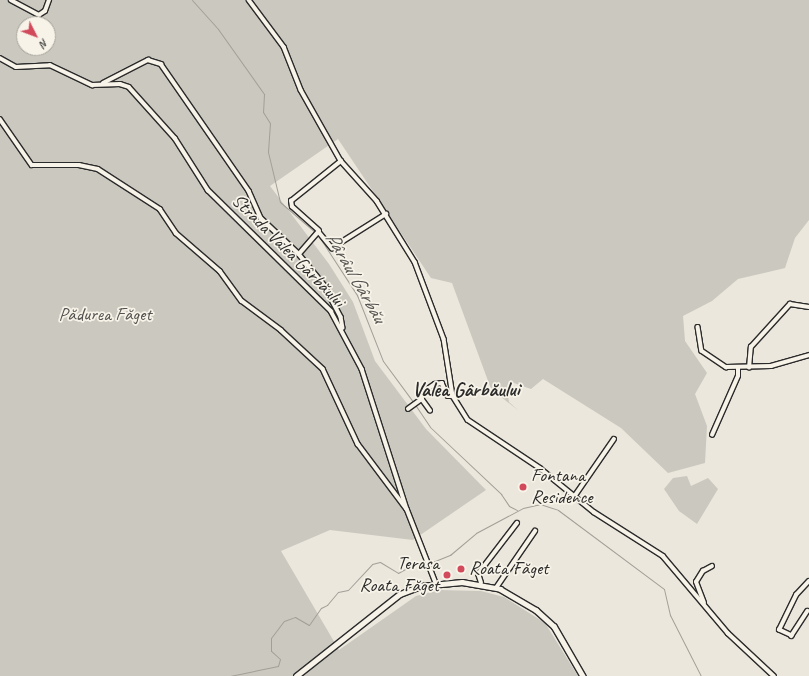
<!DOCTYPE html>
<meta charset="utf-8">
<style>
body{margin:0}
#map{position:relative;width:809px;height:676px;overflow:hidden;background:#ebe7dd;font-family:Caveat,sans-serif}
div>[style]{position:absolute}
.green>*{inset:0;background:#cbc8bf}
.stream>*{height:1px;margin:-0.5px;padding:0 0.5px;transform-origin:0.5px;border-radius:0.5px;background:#a29f98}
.roads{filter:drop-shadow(1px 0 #2b2b2b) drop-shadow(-1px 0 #2b2b2b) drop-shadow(0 1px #2b2b2b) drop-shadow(0 -1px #2b2b2b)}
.minor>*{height:3.5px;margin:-1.75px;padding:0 1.75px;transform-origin:1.75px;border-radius:1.75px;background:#f7f3e8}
.secondary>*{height:4.5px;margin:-2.25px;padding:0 2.25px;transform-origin:2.25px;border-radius:2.25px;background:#f7f3e8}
.dots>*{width:11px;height:11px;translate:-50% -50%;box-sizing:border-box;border:2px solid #f7f3e8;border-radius:50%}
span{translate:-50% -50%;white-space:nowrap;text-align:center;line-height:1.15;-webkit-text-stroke:3.5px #f7f3e8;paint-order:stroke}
.street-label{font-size:19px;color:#2b2b2b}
.park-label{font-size:19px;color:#535250}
.poi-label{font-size:19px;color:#2b2b2b}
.left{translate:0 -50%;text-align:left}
.right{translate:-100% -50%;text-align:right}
.water-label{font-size:20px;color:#555451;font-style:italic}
.neighbourhood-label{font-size:20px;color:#2b2b2b;font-weight:700}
.north{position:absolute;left:16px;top:16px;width:40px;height:40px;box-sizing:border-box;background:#f7f3e8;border:1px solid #a5a39c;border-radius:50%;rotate:132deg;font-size:11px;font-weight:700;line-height:16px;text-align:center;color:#2b2b2b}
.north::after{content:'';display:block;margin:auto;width:14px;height:18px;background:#d1495b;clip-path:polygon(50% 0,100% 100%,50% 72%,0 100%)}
</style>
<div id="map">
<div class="green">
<div style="clip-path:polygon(evenodd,0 0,809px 0,809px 220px,795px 238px,785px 268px,738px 279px,712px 301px,683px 316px,685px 341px,707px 373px,695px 394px,707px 426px,705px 463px,668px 473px,621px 428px,543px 379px,531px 389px,514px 383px,507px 390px,509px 402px,519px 411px,491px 389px,452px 283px,431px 278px,338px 139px,270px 186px,329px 264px,353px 302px,375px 361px,426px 429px,486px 490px,413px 540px,330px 530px,281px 551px,339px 650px,416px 596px,439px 590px,481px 591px,504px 597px,545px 623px,578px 676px,0 676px,0 0,24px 24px,48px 24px,48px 48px,24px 48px,24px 24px)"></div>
<div style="clip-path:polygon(687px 476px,691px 486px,708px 478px,718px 489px,697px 524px,679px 511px,664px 489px,673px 478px)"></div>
</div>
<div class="stream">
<div style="left:192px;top:0;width:39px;rotate:48deg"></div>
<div style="left:218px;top:29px;width:80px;rotate:54.7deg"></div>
<div style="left:264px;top:94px;width:18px;rotate:93deg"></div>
<div style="left:263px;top:112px;width:13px;rotate:58deg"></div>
<div style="left:270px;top:123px;width:29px;rotate:94deg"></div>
<div style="left:268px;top:152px;width:51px;rotate:76.5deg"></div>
<div style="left:280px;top:202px;width:48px;rotate:40.7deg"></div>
<div style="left:318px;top:235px;width:72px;rotate:57deg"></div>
<div style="left:357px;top:295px;width:71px;rotate:68.5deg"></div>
<div style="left:383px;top:361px;width:52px;rotate:53.6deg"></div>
<div style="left:416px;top:406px;width:25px;rotate:56deg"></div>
<div style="left:430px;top:427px;width:98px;rotate:43.3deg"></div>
<div style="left:501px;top:494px;width:14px;rotate:56deg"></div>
<div style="left:509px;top:506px;width:9px;rotate:27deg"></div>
<div style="left:430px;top:563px;width:22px;rotate:-22deg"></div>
<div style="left:450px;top:555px;width:34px;rotate:-40deg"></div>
<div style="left:476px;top:533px;width:53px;rotate:-28deg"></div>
<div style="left:523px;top:508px;width:17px;rotate:-13deg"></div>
<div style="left:540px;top:504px;width:19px;rotate:18deg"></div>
<div style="left:558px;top:510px;width:132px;rotate:36.7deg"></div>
<div style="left:664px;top:589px;width:27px;rotate:77deg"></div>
<div style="left:670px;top:615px;width:68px;rotate:63.1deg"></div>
<div style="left:230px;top:676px;width:49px;rotate:-11.8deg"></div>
<div style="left:278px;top:666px;width:7px;rotate:-74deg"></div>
<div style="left:280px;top:659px;width:12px;rotate:-138deg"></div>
<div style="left:271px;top:651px;width:13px;rotate:-90deg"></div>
<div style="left:271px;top:638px;width:21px;rotate:-53deg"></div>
<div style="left:284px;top:621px;width:12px;rotate:-20deg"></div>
<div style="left:295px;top:617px;width:16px;rotate:30deg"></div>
<div style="left:309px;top:625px;width:21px;rotate:-55deg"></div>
<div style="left:321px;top:608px;width:7px;rotate:-27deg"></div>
<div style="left:327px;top:605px;width:17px;rotate:-50deg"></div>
<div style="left:338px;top:592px;width:10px;rotate:-11deg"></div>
<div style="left:348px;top:590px;width:35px;rotate:-47deg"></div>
<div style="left:372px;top:564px;width:8px;rotate:-14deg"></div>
<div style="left:380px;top:562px;width:21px;rotate:31deg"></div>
<div style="left:398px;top:573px;width:21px;rotate:-29deg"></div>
<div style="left:416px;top:563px;width:11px"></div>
</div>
<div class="roads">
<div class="minor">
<div style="left:11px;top:0;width:32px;rotate:28deg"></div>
<div style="left:39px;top:15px;width:7px;rotate:-34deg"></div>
<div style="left:45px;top:11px;width:12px;rotate:-70deg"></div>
<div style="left:249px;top:0;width:59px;rotate:53.3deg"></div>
<div style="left:284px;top:47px;width:46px;rotate:68.4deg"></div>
<div style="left:301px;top:90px;width:81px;rotate:60.6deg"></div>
<div style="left:341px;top:161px;width:54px;rotate:48deg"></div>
<div style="left:377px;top:201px;width:72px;rotate:58.1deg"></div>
<div style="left:415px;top:262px;width:82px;rotate:69.4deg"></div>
<div style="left:444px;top:339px;width:58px;rotate:81deg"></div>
<div style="left:453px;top:396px;width:28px;rotate:58deg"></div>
<div style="left:468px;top:420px;width:87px;rotate:33.7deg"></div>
<div style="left:540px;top:468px;width:70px;rotate:39.2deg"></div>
<div style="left:594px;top:512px;width:82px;rotate:32.5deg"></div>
<div style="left:663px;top:556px;width:101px;rotate:49.8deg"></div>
<div style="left:728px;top:633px;width:63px;rotate:43.1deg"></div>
<div style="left:0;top:58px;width:18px;rotate:29deg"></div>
<div style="left:16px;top:67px;width:34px;rotate:-3deg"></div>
<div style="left:50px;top:65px;width:47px;rotate:25.5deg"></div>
<div style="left:92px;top:85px;width:28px;rotate:-2deg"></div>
<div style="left:120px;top:84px;width:9px;rotate:18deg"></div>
<div style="left:129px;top:87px;width:69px;rotate:48deg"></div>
<div style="left:175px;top:138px;width:62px;rotate:57.6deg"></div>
<div style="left:208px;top:190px;width:173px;rotate:44.5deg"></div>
<div style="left:331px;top:311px;width:66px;rotate:61.9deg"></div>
<div style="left:362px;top:369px;width:147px;rotate:72.2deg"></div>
<div style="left:407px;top:509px;width:79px;rotate:68.6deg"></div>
<div style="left:103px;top:83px;width:51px;rotate:-27.1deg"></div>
<div style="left:148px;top:60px;width:14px;rotate:17deg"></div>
<div style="left:161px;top:64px;width:155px;rotate:55.3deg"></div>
<div style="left:249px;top:191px;width:30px;rotate:66deg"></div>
<div style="left:261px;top:218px;width:52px;rotate:43.5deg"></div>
<div style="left:299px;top:254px;width:40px;rotate:51deg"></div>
<div style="left:324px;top:285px;width:36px;rotate:62deg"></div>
<div style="left:341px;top:317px;width:11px;rotate:80deg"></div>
<div style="left:0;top:119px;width:56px;rotate:55.2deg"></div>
<div style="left:32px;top:165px;width:47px"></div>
<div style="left:79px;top:165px;width:19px;rotate:12deg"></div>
<div style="left:98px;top:169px;width:74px;rotate:32.8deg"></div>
<div style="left:160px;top:209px;width:29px;rotate:56deg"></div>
<div style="left:176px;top:233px;width:58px;rotate:40.8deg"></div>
<div style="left:220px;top:271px;width:37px;rotate:54deg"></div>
<div style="left:242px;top:301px;width:49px;rotate:36.6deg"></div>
<div style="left:281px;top:330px;width:57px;rotate:42.9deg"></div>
<div style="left:323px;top:369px;width:83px;rotate:65deg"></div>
<div style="left:358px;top:444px;width:80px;rotate:53.1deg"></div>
<div style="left:319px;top:232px;width:21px;rotate:51deg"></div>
<div style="left:332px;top:248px;width:64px;rotate:-32.2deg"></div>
<div style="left:299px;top:254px;width:30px;rotate:-49deg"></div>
<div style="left:319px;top:231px;width:36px;rotate:-138deg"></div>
<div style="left:292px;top:207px;width:6px;rotate:-99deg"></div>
<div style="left:291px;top:201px;width:64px;rotate:-38.7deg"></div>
<div style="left:698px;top:327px;width:24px;rotate:81deg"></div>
<div style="left:702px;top:351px;width:29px;rotate:34deg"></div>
<div style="left:726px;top:367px;width:45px;rotate:-1.3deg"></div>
<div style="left:771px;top:366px;width:40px;rotate:-16deg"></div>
<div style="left:749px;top:368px;width:21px;rotate:-85deg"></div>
<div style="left:751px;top:347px;width:58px;rotate:-47.8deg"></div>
<div style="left:790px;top:304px;width:19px;rotate:9deg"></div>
<div style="left:422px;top:399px;width:14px;rotate:54deg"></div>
<div style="left:408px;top:409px;width:17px;rotate:-36deg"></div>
<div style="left:422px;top:399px;width:5px;rotate:-127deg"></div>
<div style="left:419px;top:395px;width:19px;rotate:-35deg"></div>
<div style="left:435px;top:384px;width:7px;rotate:-8deg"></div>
<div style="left:442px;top:383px;width:14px;rotate:65deg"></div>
<div style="left:448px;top:396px;width:5px"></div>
<div style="left:712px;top:435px;width:64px;rotate:-66.2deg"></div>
<div style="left:738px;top:376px;width:8px;rotate:-90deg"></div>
<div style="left:574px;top:497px;width:70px;rotate:-55.4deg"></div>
<div style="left:481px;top:583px;width:9px;rotate:-108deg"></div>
<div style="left:478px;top:574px;width:64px;rotate:-52.6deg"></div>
<div style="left:496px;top:588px;width:69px;rotate:-55.6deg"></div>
<div style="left:704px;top:603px;width:22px;rotate:-111deg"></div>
<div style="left:696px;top:582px;width:13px;rotate:-58deg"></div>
<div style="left:703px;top:571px;width:10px;rotate:-29deg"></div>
<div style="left:808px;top:611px;width:30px;rotate:123deg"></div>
<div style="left:792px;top:636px;width:14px;rotate:-155deg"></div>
<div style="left:779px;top:630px;width:39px;rotate:-64deg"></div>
<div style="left:796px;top:595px;width:19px;rotate:-47deg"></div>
</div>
<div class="secondary">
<div style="left:296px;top:676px;width:132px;rotate:-38.3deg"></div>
<div style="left:400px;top:594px;width:22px;rotate:-21deg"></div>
<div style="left:421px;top:586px;width:41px;rotate:-5.6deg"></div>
<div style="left:462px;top:582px;width:39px;rotate:10deg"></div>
<div style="left:500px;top:589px;width:42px;rotate:30.3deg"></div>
<div style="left:536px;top:610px;width:24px;rotate:42deg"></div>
<div style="left:554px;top:626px;width:58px;rotate:59.9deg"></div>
</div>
</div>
<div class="dots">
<div style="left:523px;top:487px;background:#d1495b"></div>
<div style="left:461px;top:569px;background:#d1495b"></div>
<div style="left:447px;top:575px;background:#d1495b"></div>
</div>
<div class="street-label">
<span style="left:288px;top:251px;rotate:45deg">Strada Valea Gârbăului</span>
</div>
<div class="park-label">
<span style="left:105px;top:315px">Pădurea Făget</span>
</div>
<div class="poi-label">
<span class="left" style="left:531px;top:487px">Fontana<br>Residence</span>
<span class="right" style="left:439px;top:575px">Terasa<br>Roata Făget</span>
<span class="left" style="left:469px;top:569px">Roata Făget</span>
</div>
<div class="water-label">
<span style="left:356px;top:277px;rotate:60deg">Pârâul Gârbău</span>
</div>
<div class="neighbourhood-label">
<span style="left:466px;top:389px">Valea Gârbăului</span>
</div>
<div class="north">N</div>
</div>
